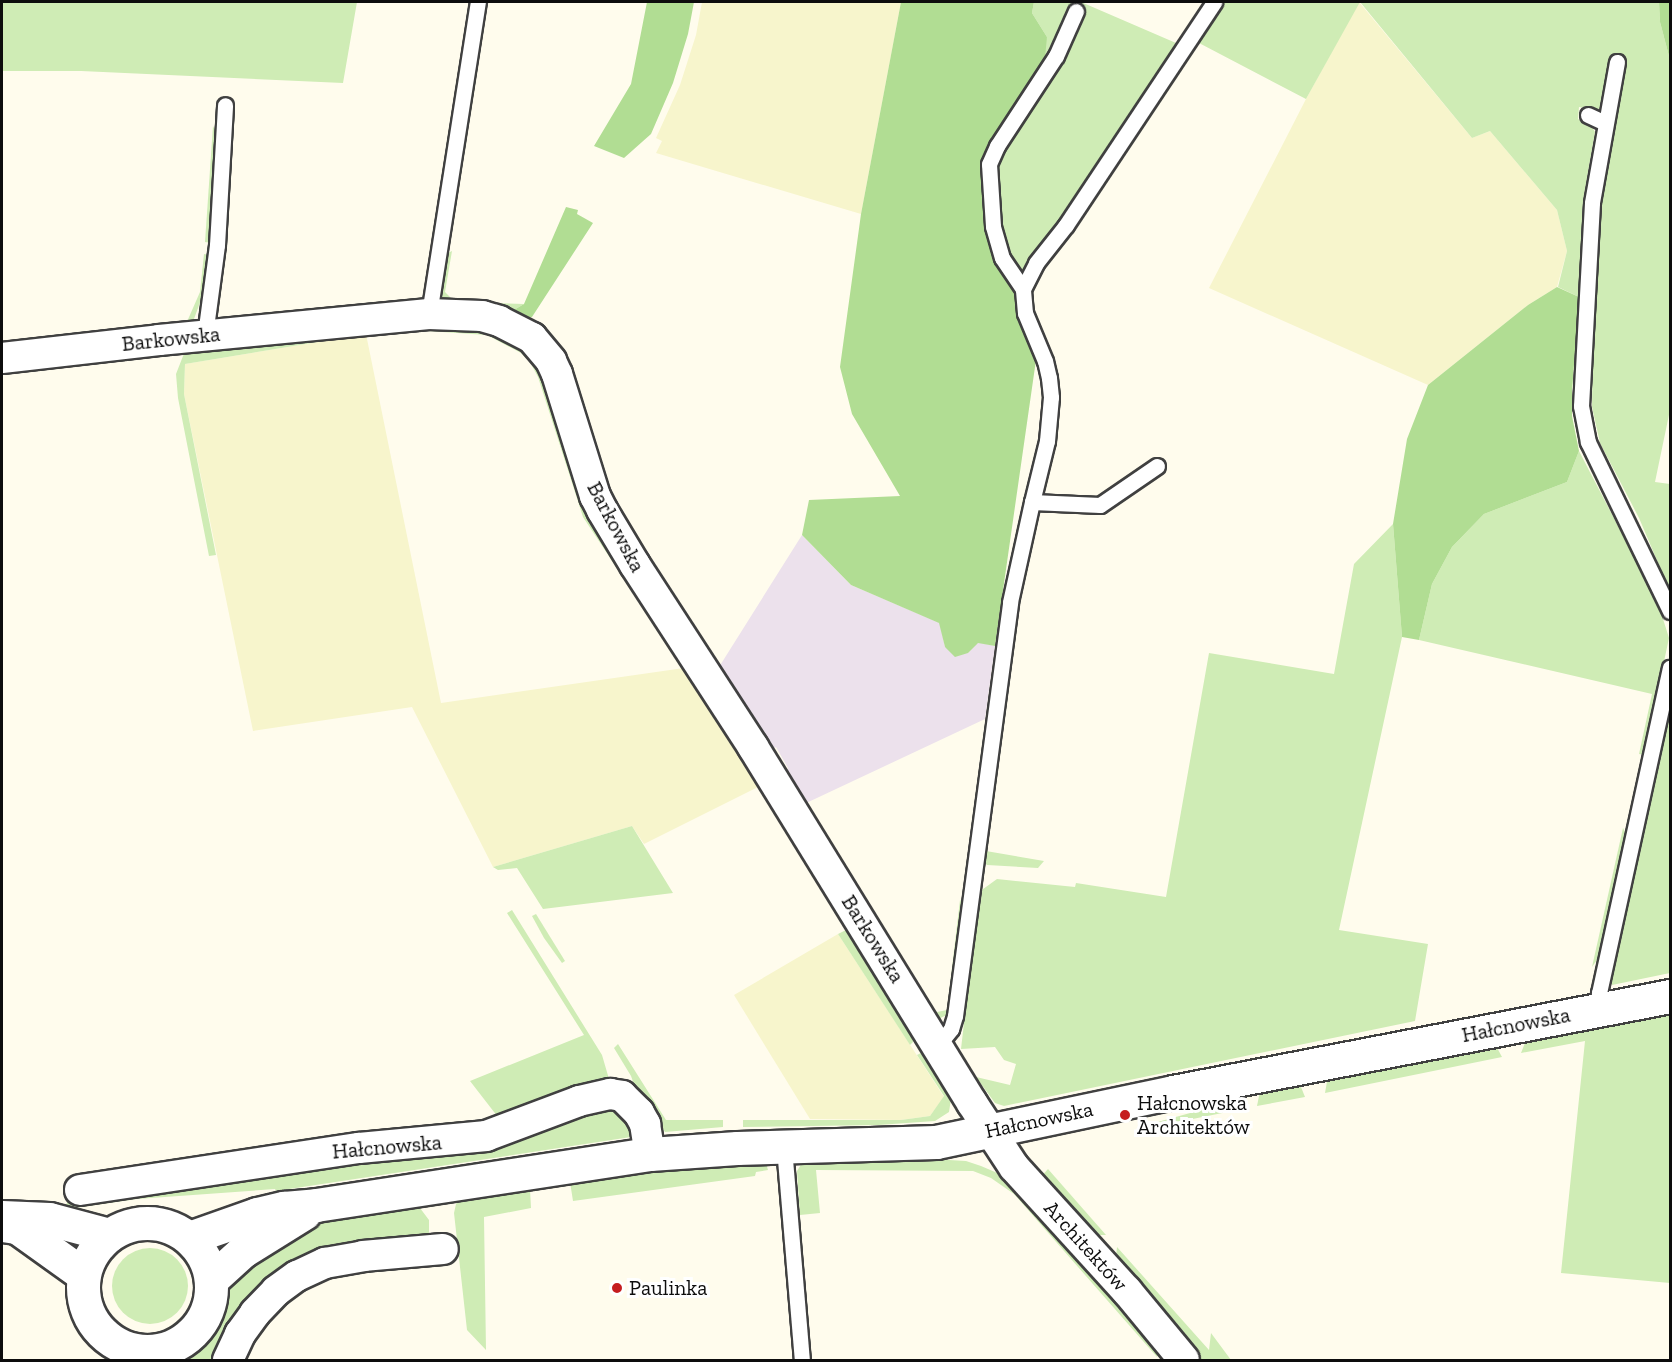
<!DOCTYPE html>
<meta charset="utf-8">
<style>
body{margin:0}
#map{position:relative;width:1672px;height:1362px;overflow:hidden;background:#fffced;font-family:"Zilla Slab",serif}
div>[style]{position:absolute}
.industrial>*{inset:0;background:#ece1ec}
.farmland>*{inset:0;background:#f7f5cc}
.green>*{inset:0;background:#cfecb5}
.round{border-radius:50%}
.forest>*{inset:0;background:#b1dd93}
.roads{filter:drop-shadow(2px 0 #404040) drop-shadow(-2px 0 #404040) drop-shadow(0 2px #404040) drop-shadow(0 -2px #404040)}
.service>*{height:15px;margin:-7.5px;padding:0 7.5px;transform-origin:7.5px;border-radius:7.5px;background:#fff}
.minor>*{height:30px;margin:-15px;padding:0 15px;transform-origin:15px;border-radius:15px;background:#fff}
.tertiary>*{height:33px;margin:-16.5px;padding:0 16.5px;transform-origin:16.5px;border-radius:16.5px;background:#fff}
.tertiary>.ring{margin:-16.5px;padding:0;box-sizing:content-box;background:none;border:33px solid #fff;border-radius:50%}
.dots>*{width:16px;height:16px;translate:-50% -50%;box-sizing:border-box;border:3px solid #fff;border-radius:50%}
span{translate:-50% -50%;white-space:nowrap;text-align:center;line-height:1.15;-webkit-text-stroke:6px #fff;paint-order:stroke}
.street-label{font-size:21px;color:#0d0d0d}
.poi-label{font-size:21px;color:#0d0d0d}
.left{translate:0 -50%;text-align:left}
.frame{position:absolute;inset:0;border:3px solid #0d0d0d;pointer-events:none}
</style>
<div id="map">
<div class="industrial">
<div style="clip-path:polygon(802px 535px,851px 585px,940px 623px,945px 647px,968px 653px,978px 642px,995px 646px,985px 719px,802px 805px,785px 777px,788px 768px,776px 747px,768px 752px,719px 667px)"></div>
</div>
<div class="farmland">
<div style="clip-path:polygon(702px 2px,901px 2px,861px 214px,656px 153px,662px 141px,656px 138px,680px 85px,696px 35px)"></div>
<div style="clip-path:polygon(1359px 2px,1472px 138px,1490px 131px,1557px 210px,1567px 251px,1557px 287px,1528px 305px,1428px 385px,1209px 288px,1306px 99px)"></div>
<div style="clip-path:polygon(366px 334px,441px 703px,684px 668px,760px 786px,644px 844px,632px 826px,493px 867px,412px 707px,253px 731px,184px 394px,185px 364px)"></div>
<div style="clip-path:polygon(838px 934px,944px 1097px,930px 1116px,901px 1120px,810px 1119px,734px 995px)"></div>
</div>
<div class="green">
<div style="clip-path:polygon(2px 2px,357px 2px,343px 83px,81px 71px,2px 71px)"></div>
<div style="clip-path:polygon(1034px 2px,1081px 2px,1176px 43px,1067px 214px,1023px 273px,1015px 293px,999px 267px,987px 228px,982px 187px,983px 165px,1047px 37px,1032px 13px)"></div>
<div style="clip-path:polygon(1223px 2px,1659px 2px,1660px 22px,1670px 60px,1670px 410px,1655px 482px,1670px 484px,1670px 591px,1639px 518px,1600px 443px,1592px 407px,1593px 319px,1599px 209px,1626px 58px,1613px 56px,1602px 107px,1597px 110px,1579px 107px,1578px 119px,1592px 127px,1595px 132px,1583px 201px,1579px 297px,1558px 287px,1567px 251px,1557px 210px,1490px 131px,1472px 138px,1360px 2px,1306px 99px,1199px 43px)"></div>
<div style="clip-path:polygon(213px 126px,217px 135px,211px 243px,205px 242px)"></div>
<div style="clip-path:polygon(452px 251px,445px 292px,455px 302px,524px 304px,507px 314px,444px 302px,440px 294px,446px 254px)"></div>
<div style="clip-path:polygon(204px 254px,209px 255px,205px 289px,191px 327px,186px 324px,200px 292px)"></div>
<div style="clip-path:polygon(427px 322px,465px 323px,514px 340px,541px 363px,626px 568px,620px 573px,583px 517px,538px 377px,530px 362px,521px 353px,487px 335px,427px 331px)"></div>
<div style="clip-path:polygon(392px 323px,395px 332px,366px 334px,185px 364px,184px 394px,216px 555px,209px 556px,178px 398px,176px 374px,185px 351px)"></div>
<div style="clip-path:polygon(1579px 451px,1658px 603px,1669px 638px,1644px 755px,1639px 754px,1652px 694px,1419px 640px,1432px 584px,1452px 547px,1484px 514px,1567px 482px)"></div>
<div style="clip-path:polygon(1393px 524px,1402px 637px,1339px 930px,1428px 944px,1415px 1021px,1004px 1106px,995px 1103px,976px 1077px,1010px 1085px,1016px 1064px,1004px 1060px,995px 1047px,961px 1049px,979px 892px,997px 879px,1075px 887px,1076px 883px,1166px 897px,1209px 653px,1334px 674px,1354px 564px)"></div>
<div style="clip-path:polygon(1010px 668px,986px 851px,1044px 861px,1038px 868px,987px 865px,983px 861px,1006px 669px)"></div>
<div style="clip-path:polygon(1670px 702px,1670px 973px,1612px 985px,1610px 968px)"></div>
<div style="clip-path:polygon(632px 826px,673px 893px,543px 909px,517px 868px,498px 870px,493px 867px)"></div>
<div style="clip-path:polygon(1623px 828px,1626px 834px,1599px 957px,1592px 967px)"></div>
<div style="clip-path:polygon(960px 900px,963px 903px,949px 1014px,936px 1020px,932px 1013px,947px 1010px)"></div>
<div style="clip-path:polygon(512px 910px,602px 1055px,609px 1079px,609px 1082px,501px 1121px,470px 1081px,584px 1035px,507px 913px)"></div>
<div style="clip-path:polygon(536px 914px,565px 961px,562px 963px,544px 938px,532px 916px)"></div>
<div style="clip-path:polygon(850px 928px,911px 1028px,913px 1042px,910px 1045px,838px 934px)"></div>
<div style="clip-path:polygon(1670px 1008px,1670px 1283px,1561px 1273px,1585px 1041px,1521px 1053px,1527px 1038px)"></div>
<div style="clip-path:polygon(618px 1044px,666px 1120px,723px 1120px,723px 1127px,665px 1132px,636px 1090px,631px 1076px,614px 1048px)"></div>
<div style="clip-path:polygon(1495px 1044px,1502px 1057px,1325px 1093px,1328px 1076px)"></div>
<div style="clip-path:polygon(921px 1053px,948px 1087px,951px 1099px,949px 1112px,935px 1121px,878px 1125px,743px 1127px,743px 1120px,901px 1120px,930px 1116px,944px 1096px,917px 1055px)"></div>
<div style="clip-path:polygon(1299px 1082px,1305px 1097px,1257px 1106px,1260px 1091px)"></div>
<div style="clip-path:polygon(1236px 1097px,1242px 1109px,1153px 1127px,1154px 1123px,1201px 1110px,1205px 1102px)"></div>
<div style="clip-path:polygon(606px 1105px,628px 1114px,631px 1137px,276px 1191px,275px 1189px,137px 1199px,75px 1208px,66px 1205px,70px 1197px)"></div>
<div style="clip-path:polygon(932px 1159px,966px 1161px,981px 1166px,1002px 1175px,1022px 1192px,1158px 1354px,1157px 1357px,1014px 1194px,991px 1178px,973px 1171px,816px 1170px,820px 1213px,800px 1215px,797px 1171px,802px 1163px,808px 1160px)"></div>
<div style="clip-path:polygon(765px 1160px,768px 1170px,756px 1172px,755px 1176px,573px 1201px,570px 1182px,578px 1177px)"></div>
<div style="clip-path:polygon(1048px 1169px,1106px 1235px,1093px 1235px,1039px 1179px)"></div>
<div style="clip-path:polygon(530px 1189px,531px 1208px,484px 1217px,486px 1350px,467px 1330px,454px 1213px,456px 1204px,460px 1199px)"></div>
<div style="clip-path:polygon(412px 1204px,420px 1208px,429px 1220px,429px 1238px,322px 1256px,221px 1360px,172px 1360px,204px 1334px,216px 1312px,225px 1283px,309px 1223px)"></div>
<div style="clip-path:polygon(1117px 1247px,1209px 1350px,1211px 1333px,1231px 1360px,1201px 1360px,1122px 1270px,1116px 1257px)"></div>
<div class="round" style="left:112px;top:1248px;width:76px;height:76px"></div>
</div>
<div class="forest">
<div style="clip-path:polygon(647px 2px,694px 2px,688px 34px,673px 83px,651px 134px,624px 158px,594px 146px,631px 84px)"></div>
<div style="clip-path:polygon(901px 2px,1034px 2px,1032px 13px,1047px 37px,1044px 68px,983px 165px,982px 187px,987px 228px,999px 267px,1015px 293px,1021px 325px,1036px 360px,995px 646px,978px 643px,968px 653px,955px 657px,945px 647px,939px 623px,851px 585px,802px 535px,809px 500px,900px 496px,852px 414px,840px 367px,861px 214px)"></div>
<div style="clip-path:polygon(1659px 2px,1670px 2px,1670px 60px,1660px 22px)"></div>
<div style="clip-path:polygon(566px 207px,578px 210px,577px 214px,593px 223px,532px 317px,526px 319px,507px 314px,524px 304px)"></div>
<div style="clip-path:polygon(1557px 287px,1579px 297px,1572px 392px,1572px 416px,1579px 451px,1567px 482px,1484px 514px,1452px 547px,1432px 584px,1419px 640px,1402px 637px,1393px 524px,1407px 439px,1428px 385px,1528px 305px)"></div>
</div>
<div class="roads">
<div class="service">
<div style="left:1617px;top:62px;width:143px;rotate:100.1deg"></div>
<div style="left:1592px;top:203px;width:203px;rotate:93.1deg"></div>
<div style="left:1581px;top:406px;width:37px;rotate:79deg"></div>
<div style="left:1588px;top:442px;width:188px;rotate:64.1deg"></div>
<div style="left:1588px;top:115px;width:19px;rotate:25deg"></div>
<div style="left:1023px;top:289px;width:29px;rotate:-63deg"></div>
<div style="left:1036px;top:263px;width:48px;rotate:-51.7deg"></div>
<div style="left:1066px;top:225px;width:268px;rotate:-56.4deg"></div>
<div style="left:429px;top:314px;width:316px;rotate:-81.1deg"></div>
<div style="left:205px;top:335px;width:91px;rotate:-82.4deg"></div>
<div style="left:217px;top:245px;width:140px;rotate:-86.7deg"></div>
<div style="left:1032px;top:502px;width:63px;rotate:-76.2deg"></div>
<div style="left:1047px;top:441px;width:44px;rotate:-84.8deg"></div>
<div style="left:1051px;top:397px;width:19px;rotate:-96deg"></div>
<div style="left:1049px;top:378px;width:17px;rotate:-103deg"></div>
<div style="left:1045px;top:361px;width:52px;rotate:-112.6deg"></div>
<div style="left:1025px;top:313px;width:24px;rotate:-95deg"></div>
<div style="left:1023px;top:289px;width:37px;rotate:-124deg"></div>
<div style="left:1002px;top:258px;width:33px;rotate:-106deg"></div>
<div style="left:993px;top:226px;width:62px;rotate:-93.7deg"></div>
<div style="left:989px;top:164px;width:20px;rotate:-66deg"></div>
<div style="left:997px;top:146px;width:108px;rotate:-56.8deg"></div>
<div style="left:1056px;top:56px;width:49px;rotate:-66deg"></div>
<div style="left:1600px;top:1009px;width:16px;rotate:-94deg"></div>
<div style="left:1599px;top:993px;width:333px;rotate:-77.7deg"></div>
<div style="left:938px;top:1045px;width:21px;rotate:-51deg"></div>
<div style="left:951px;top:1029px;width:14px;rotate:-73deg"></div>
<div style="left:955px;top:1016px;width:418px;rotate:-82.4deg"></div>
<div style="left:1010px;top:602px;width:102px;rotate:-77.6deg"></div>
<div style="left:1032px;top:502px;width:68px;rotate:2.5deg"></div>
<div style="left:1100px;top:505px;width:69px;rotate:-34.4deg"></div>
<div style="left:784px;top:1147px;width:214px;rotate:85.2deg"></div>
</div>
<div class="minor">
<div style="left:2px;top:358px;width:158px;rotate:-6.5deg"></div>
<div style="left:159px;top:340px;width:271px;rotate:-5.5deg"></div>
<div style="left:429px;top:314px;width:53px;rotate:2.2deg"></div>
<div style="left:482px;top:316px;width:18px;rotate:16deg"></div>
<div style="left:499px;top:321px;width:37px;rotate:27deg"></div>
<div style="left:532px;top:338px;width:30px;rotate:50deg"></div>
<div style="left:551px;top:361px;width:14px;rotate:65deg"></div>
<div style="left:557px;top:374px;width:128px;rotate:72.7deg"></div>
<div style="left:595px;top:496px;width:16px;rotate:63deg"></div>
<div style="left:602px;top:510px;width:64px;rotate:59deg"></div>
<div style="left:635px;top:565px;width:217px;rotate:57deg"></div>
<div style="left:753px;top:747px;width:418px;rotate:58.4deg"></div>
<div style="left:972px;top:1103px;width:77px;rotate:56.7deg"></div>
<div style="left:1014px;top:1167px;width:168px;rotate:47.7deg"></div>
<div style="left:1127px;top:1291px;width:89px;rotate:50.4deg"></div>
<div style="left:80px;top:1190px;width:282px;rotate:-8.6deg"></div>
<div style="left:359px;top:1148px;width:128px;rotate:-5.4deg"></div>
<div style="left:486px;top:1136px;width:99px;rotate:-20.6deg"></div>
<div style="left:579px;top:1101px;width:32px;rotate:-13deg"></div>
<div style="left:610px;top:1094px;width:12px;rotate:9deg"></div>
<div style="left:622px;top:1096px;width:24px;rotate:45deg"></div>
<div style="left:639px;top:1113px;width:13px;rotate:61deg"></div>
<div style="left:645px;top:1124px;width:30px;rotate:81deg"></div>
<div style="left:228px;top:1360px;width:29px;rotate:-65deg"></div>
<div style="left:240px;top:1334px;width:26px;rotate:-54deg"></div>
<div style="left:255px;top:1313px;width:30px;rotate:-46deg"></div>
<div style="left:276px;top:1291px;width:26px;rotate:-36deg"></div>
<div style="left:297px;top:1276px;width:31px;rotate:-25deg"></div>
<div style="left:325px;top:1263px;width:39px;rotate:-10deg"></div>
<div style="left:363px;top:1256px;width:80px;rotate:-5deg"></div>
</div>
<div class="tertiary">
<div style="left:2px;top:1217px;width:47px;rotate:2.4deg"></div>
<div style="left:49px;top:1219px;width:62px;rotate:14.9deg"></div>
<div class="ring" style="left:83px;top:1223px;width:95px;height:95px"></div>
<div style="left:2px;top:1225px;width:15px;rotate:8deg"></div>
<div style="left:17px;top:1227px;width:82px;rotate:35.6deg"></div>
<div style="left:189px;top:1238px;width:72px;rotate:-19.4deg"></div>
<div style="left:257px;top:1214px;width:28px;rotate:-13deg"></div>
<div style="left:284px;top:1208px;width:32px;rotate:-5deg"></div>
<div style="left:316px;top:1205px;width:338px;rotate:-8.7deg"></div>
<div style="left:650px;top:1154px;width:87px;rotate:-3.9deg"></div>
<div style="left:737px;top:1148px;width:199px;rotate:-1.7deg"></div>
<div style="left:936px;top:1142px;width:242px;rotate:-11.9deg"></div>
<div style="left:1173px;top:1092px;width:506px;rotate:-10.93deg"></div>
<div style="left:211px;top:1280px;width:43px;rotate:-42.2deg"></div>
<div style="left:243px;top:1251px;width:72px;rotate:-31.9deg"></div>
</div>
</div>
<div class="dots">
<div style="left:1125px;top:1115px;background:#c51d1f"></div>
<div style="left:617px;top:1288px;background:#c51d1f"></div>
</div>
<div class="street-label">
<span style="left:171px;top:339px;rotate:-6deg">Barkowska</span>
<span style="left:616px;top:527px;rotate:62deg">Barkowska</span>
<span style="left:873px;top:939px;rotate:58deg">Barkowska</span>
<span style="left:1516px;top:1025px;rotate:-11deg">Hałcnowska</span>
<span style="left:1039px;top:1120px;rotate:-12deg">Hałcnowska</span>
<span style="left:387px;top:1147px;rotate:-5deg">Hałcnowska</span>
<span style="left:1086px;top:1246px;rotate:48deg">Architektów</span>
</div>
<div class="poi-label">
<span class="left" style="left:1137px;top:1115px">Hałcnowska<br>Architektów</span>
<span class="left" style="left:629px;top:1288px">Paulinka</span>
</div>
<div class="frame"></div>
</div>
